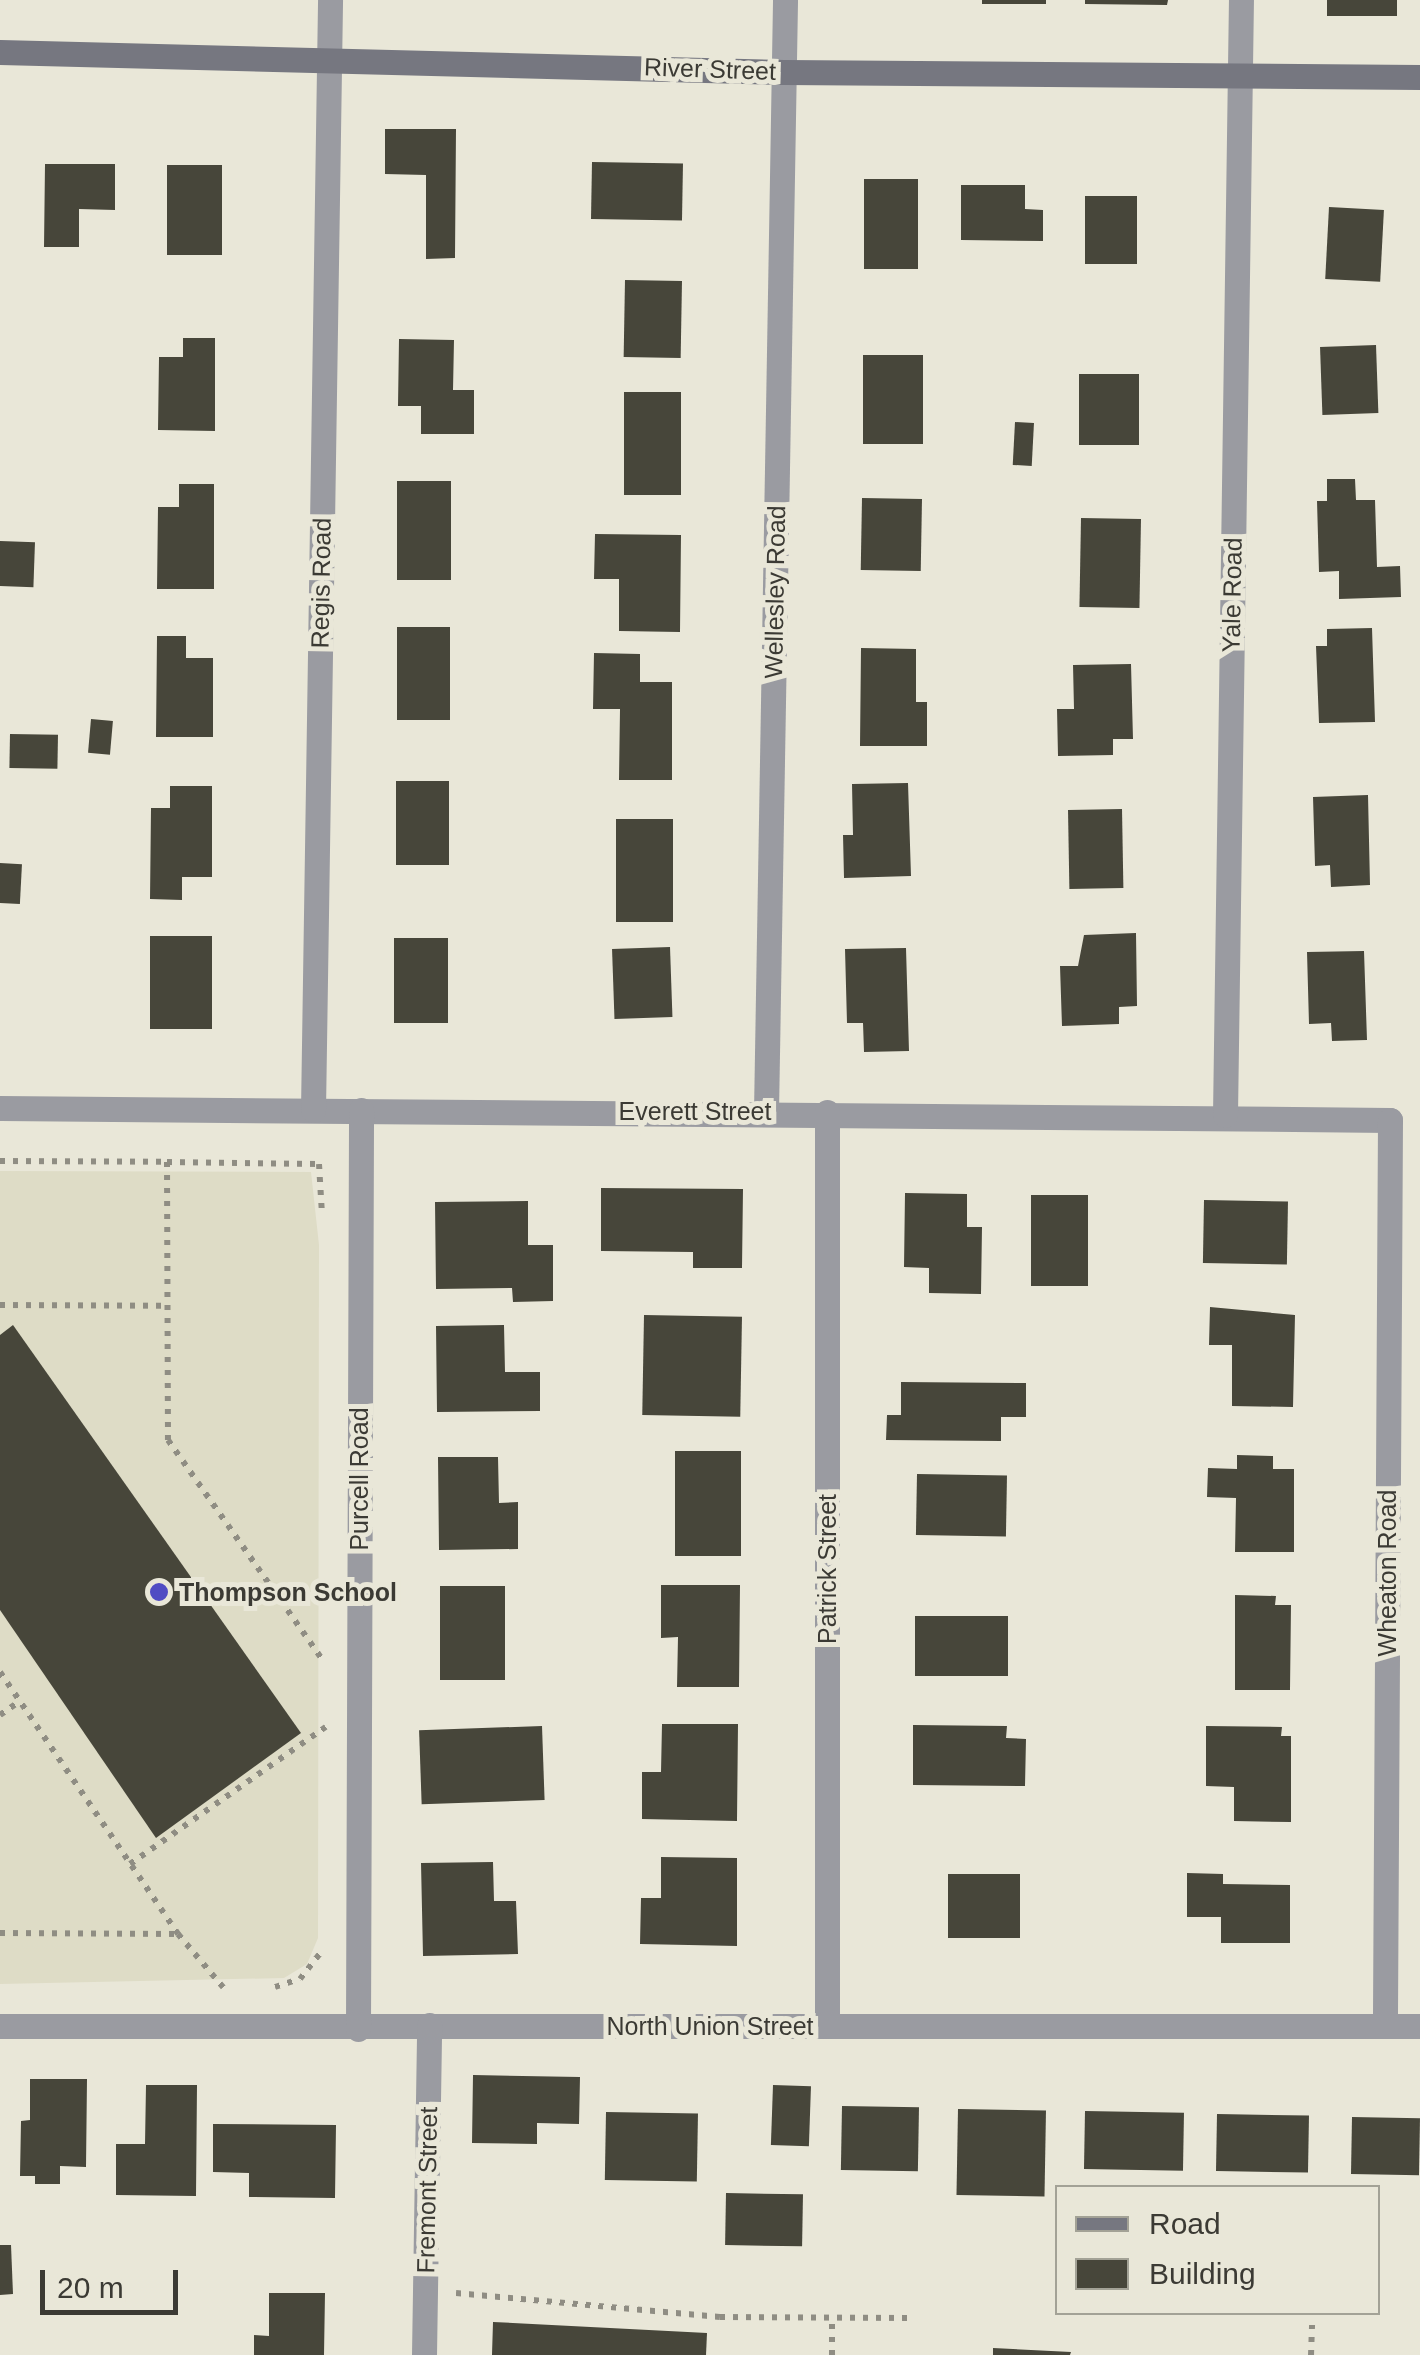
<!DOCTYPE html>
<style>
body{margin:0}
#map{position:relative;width:1420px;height:2355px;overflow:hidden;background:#e9e7d8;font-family:Helvetica,sans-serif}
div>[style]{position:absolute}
.built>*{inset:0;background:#dedcc6}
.building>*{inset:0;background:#47463a;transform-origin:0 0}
.path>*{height:6px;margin-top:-3px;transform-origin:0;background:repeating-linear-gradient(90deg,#8f8d83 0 5px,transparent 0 13px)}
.street>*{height:25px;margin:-12.5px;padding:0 12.5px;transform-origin:12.5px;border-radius:12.5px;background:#9a9ba1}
.secondary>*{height:25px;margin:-12.5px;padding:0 12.5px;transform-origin:12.5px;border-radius:12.5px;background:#767780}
.dots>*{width:28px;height:28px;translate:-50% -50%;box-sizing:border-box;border:5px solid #e9e7d8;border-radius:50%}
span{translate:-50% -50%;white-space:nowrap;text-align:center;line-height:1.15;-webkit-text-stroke:10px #e9e7d8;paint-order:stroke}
.street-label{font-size:25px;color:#3b3a34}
.poi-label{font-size:25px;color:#3b3a34;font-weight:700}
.left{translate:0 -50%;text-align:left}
.legend{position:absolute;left:1055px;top:2185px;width:325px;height:130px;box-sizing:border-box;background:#e9e7d8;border:2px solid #a3a296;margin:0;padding:12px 18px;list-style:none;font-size:30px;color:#3b3a34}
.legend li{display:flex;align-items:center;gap:20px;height:50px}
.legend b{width:50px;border:2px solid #a3a296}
.scale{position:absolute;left:40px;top:2270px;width:138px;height:45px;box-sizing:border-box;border:5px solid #3b3a34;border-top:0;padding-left:12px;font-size:30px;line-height:35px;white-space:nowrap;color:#3b3a34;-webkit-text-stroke:8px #e9e7d8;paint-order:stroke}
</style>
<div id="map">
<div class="built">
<div style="clip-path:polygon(0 1171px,311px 1172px,319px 1245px,318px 1938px,307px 1964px,284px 1978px,0 1984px)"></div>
</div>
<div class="building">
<div style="left:982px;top:0;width:64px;height:4px"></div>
<div style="clip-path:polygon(1085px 0,1168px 0,1167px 5px,1085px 4px)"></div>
<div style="left:1327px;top:0;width:70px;height:16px"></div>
<div style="clip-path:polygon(385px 129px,456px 129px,455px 258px,426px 259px,426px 175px,385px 174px)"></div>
<div style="left:592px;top:162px;width:91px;height:57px;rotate:1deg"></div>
<div style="clip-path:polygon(45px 164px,115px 164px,115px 210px,79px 209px,79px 247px,44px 247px)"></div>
<div style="left:167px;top:165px;width:55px;height:90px"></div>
<div style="left:864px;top:179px;width:54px;height:90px"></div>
<div style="clip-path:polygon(961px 185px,1025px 185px,1025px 209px,1043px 210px,1043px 241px,961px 240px)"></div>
<div style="left:1085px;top:196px;width:52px;height:68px"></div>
<div style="left:1329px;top:207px;width:55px;height:72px;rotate:3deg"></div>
<div style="left:625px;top:280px;width:57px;height:77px;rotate:1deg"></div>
<div style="clip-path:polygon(183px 338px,215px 338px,215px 431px,158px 430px,159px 357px,183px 357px)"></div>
<div style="clip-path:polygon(399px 339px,454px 340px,453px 390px,474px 390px,474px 434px,421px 434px,421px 406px,398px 406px)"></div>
<div style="left:1376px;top:345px;width:68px;height:56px;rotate:88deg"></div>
<div style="left:863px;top:355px;width:60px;height:89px"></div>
<div style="left:1079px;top:374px;width:60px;height:71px"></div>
<div style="left:624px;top:392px;width:57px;height:103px"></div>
<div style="left:1015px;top:422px;width:19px;height:43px;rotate:3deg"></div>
<div style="clip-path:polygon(1327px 479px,1355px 479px,1356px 500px,1375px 500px,1377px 567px,1400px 566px,1401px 597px,1339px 599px,1339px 571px,1319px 572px,1317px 501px,1327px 501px)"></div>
<div style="left:397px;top:481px;width:54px;height:99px"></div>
<div style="clip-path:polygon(179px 484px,214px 484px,214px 589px,157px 589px,158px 507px,179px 507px)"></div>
<div style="left:862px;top:498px;width:60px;height:72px;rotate:1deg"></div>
<div style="left:1081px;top:518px;width:60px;height:89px;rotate:1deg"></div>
<div style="clip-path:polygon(595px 534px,681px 535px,680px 632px,619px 631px,619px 579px,594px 579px)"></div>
<div style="left:0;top:541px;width:35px;height:45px;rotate:2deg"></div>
<div style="left:397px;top:627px;width:53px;height:93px"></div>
<div style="clip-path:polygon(1372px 628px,1375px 722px,1319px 723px,1316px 646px,1327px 646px,1327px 629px)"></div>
<div style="clip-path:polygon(157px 636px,186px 636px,186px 658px,213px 658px,213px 737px,156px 737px)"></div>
<div style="clip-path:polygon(861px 648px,916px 649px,916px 702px,927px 702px,927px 746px,860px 746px)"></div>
<div style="clip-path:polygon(594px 653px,640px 654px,640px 682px,672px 682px,672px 780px,619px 780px,620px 709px,593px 709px)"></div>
<div style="clip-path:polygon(1131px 664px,1133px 739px,1113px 739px,1113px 755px,1058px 756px,1057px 709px,1074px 709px,1073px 665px)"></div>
<div style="left:91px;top:719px;width:22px;height:34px;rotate:5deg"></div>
<div style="left:10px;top:734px;width:48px;height:34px;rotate:1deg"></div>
<div style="left:396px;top:781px;width:53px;height:84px"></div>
<div style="clip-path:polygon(908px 783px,911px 876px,844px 878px,843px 835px,853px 835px,852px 784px)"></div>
<div style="clip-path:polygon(170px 786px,212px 786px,212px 877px,182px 877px,182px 900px,150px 899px,151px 808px,170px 808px)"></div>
<div style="clip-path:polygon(1368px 795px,1370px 885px,1331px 887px,1330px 865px,1315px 866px,1313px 797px)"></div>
<div style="left:1122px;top:809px;width:79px;height:54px;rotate:89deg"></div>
<div style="left:616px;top:819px;width:57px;height:103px"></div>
<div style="left:0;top:863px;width:22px;height:40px;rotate:3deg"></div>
<div style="clip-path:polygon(1136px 933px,1137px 1006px,1119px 1007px,1119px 1024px,1062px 1026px,1060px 966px,1078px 966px,1084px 935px)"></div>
<div style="left:150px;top:936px;width:62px;height:93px"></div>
<div style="left:394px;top:938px;width:54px;height:85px"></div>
<div style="left:670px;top:947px;width:70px;height:58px;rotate:88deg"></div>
<div style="clip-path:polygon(906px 948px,909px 1051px,864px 1052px,863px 1023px,847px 1023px,845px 949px)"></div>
<div style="clip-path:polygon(1364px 951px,1367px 1040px,1332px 1041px,1331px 1023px,1309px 1024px,1307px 952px)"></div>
<div style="clip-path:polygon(601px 1188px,743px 1189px,742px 1268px,693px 1268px,693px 1252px,601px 1251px)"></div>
<div style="clip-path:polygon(905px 1193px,967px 1194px,967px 1227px,982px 1227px,981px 1294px,929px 1293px,929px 1268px,904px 1267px)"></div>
<div style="left:1031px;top:1195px;width:57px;height:91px"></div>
<div style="left:1204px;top:1200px;width:84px;height:63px;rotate:1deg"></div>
<div style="clip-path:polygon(528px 1201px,528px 1245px,553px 1245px,553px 1301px,513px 1302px,512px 1288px,436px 1289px,435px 1202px)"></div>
<div style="clip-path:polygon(1210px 1307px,1295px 1315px,1293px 1407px,1232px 1406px,1232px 1345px,1209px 1345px)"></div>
<div style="left:644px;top:1315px;width:98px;height:100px;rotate:1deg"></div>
<div style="clip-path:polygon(13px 1325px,301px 1733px,156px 1838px,0 1610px,0 1335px)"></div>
<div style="clip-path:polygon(504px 1325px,505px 1372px,540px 1372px,540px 1411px,437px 1412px,436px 1326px)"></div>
<div style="clip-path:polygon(901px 1382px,1026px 1383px,1026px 1417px,1001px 1417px,1001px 1441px,886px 1440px,887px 1415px,901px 1415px)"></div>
<div style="left:675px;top:1451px;width:66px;height:105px"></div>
<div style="clip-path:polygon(1237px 1455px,1273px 1456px,1273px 1469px,1294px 1469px,1294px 1552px,1235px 1552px,1236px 1498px,1207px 1497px,1208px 1468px,1237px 1469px)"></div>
<div style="clip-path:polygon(438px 1457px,498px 1457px,499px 1503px,518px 1502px,518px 1549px,439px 1550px)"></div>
<div style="left:917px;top:1474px;width:90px;height:61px;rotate:1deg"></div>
<div style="clip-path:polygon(661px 1585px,740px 1585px,739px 1687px,677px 1687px,678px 1637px,661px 1638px)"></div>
<div style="left:505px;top:1586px;width:94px;height:65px;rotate:90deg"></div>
<div style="clip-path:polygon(1235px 1595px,1276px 1596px,1275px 1605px,1291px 1605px,1290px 1690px,1235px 1690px)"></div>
<div style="left:915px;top:1616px;width:93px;height:60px"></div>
<div style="clip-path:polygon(662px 1724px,738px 1724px,737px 1821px,642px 1819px,642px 1772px,661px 1772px)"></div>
<div style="clip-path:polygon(913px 1725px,1007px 1726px,1006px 1738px,1026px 1739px,1025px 1786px,913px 1785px)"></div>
<div style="left:542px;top:1726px;width:74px;height:123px;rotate:88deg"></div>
<div style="clip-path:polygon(1206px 1726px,1282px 1727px,1281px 1736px,1291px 1736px,1291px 1822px,1234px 1821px,1234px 1787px,1206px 1786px)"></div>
<div style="clip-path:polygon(661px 1857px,737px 1858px,737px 1946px,640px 1944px,641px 1898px,661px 1898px)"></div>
<div style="clip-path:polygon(493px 1862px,494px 1901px,516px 1901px,518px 1954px,423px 1956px,421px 1863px)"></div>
<div style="clip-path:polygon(1187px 1873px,1223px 1874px,1223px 1884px,1290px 1885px,1290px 1943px,1221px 1943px,1221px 1917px,1187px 1917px)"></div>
<div style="left:948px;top:1874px;width:72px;height:64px"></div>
<div style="clip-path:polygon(473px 2075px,580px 2077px,579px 2124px,537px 2123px,537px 2144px,472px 2143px)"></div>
<div style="clip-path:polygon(30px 2079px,87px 2079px,86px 2167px,60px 2166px,60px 2184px,35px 2184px,35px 2176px,20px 2176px,21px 2121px,30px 2120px)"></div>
<div style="clip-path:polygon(146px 2085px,197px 2085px,196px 2196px,116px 2195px,116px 2144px,145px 2144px)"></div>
<div style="left:773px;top:2085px;width:38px;height:60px;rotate:2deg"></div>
<div style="left:842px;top:2106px;width:77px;height:64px;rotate:1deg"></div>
<div style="left:958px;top:2109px;width:88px;height:86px;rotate:1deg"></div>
<div style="left:1085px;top:2111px;width:99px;height:58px;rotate:1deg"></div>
<div style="left:606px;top:2112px;width:92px;height:68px;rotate:1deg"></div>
<div style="left:1217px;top:2114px;width:92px;height:57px;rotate:1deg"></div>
<div style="left:1352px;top:2117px;width:68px;height:57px;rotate:1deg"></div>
<div style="clip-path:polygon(213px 2124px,336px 2125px,335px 2198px,249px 2197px,249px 2173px,213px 2172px)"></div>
<div style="left:726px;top:2193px;width:77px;height:52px;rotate:1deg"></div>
<div style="clip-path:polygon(0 2245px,11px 2245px,13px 2294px,0 2295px)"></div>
<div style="clip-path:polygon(269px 2293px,325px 2293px,324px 2355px,254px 2355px,254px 2335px,269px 2336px)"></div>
<div style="clip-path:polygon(493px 2322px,707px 2333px,706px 2355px,492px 2355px)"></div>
<div style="clip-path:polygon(993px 2348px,1071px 2352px,1070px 2355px,993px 2355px)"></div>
</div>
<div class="path">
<div style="left:0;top:1161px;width:167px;rotate:0.3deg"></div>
<div style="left:167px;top:1162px;width:278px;rotate:89.8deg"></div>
<div style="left:168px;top:1440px;width:268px;rotate:54.9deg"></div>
<div style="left:167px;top:1162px;width:152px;rotate:0.8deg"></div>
<div style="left:319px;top:1164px;width:51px;rotate:86.6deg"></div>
<div style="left:0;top:1305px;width:164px;rotate:0.3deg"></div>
<div style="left:0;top:1672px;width:317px;rotate:55.8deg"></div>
<div style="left:178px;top:1934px;width:70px;rotate:49.7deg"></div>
<div style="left:0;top:1715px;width:24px;rotate:-35deg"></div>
<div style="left:130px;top:1864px;width:239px;rotate:-35deg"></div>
<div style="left:0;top:1933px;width:178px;rotate:0.3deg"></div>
<div style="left:275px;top:1987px;width:26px;rotate:-18deg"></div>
<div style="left:300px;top:1979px;width:36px;rotate:-52deg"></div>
<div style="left:456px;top:2293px;width:265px;rotate:5.2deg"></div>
<div style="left:720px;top:2317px;width:189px;rotate:0.3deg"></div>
<div style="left:832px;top:2355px;width:37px;rotate:-90deg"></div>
<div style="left:1311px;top:2355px;width:30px;rotate:-88deg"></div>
</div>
<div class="street">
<div style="left:0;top:1108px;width:1390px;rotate:0.49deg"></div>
<div style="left:1390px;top:1120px;width:905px;rotate:90.32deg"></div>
<div style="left:313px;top:1110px;width:1110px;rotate:-89.12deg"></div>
<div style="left:766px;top:1112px;width:1112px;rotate:-89.02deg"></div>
<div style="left:1225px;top:1115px;width:1115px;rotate:-89.18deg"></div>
<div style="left:0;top:2026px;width:1420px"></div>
<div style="left:827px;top:2026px;width:914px;rotate:-90deg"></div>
<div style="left:358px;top:2029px;width:919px;rotate:-89.81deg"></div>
<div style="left:424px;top:2355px;width:330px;rotate:-89.1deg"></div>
</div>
<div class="secondary">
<div style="left:0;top:52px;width:784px;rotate:1.46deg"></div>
<div style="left:784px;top:72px;width:636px;rotate:0.45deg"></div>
</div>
<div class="dots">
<div style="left:159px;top:1592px;background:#504cc3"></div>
</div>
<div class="street-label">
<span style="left:710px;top:69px;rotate:2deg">River Street</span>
<span style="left:321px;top:583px;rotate:-89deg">Regis Road</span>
<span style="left:775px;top:592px;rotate:-89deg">Wellesley Road</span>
<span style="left:1232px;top:595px;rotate:-89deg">Yale Road</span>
<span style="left:695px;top:1111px">Everett Street</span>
<span style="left:359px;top:1479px;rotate:-90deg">Purcell Road</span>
<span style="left:827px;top:1569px;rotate:-90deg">Patrick Street</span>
<span style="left:1387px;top:1573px;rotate:-90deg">Wheaton Road</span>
<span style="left:710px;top:2026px">North Union Street</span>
<span style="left:427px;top:2190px;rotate:-89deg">Fremont Street</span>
</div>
<div class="poi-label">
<span class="left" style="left:179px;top:1592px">Thompson School</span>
</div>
<ul class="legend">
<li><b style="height:12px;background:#767780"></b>Road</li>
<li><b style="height:28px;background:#47463a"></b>Building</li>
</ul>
<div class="scale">20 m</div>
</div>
